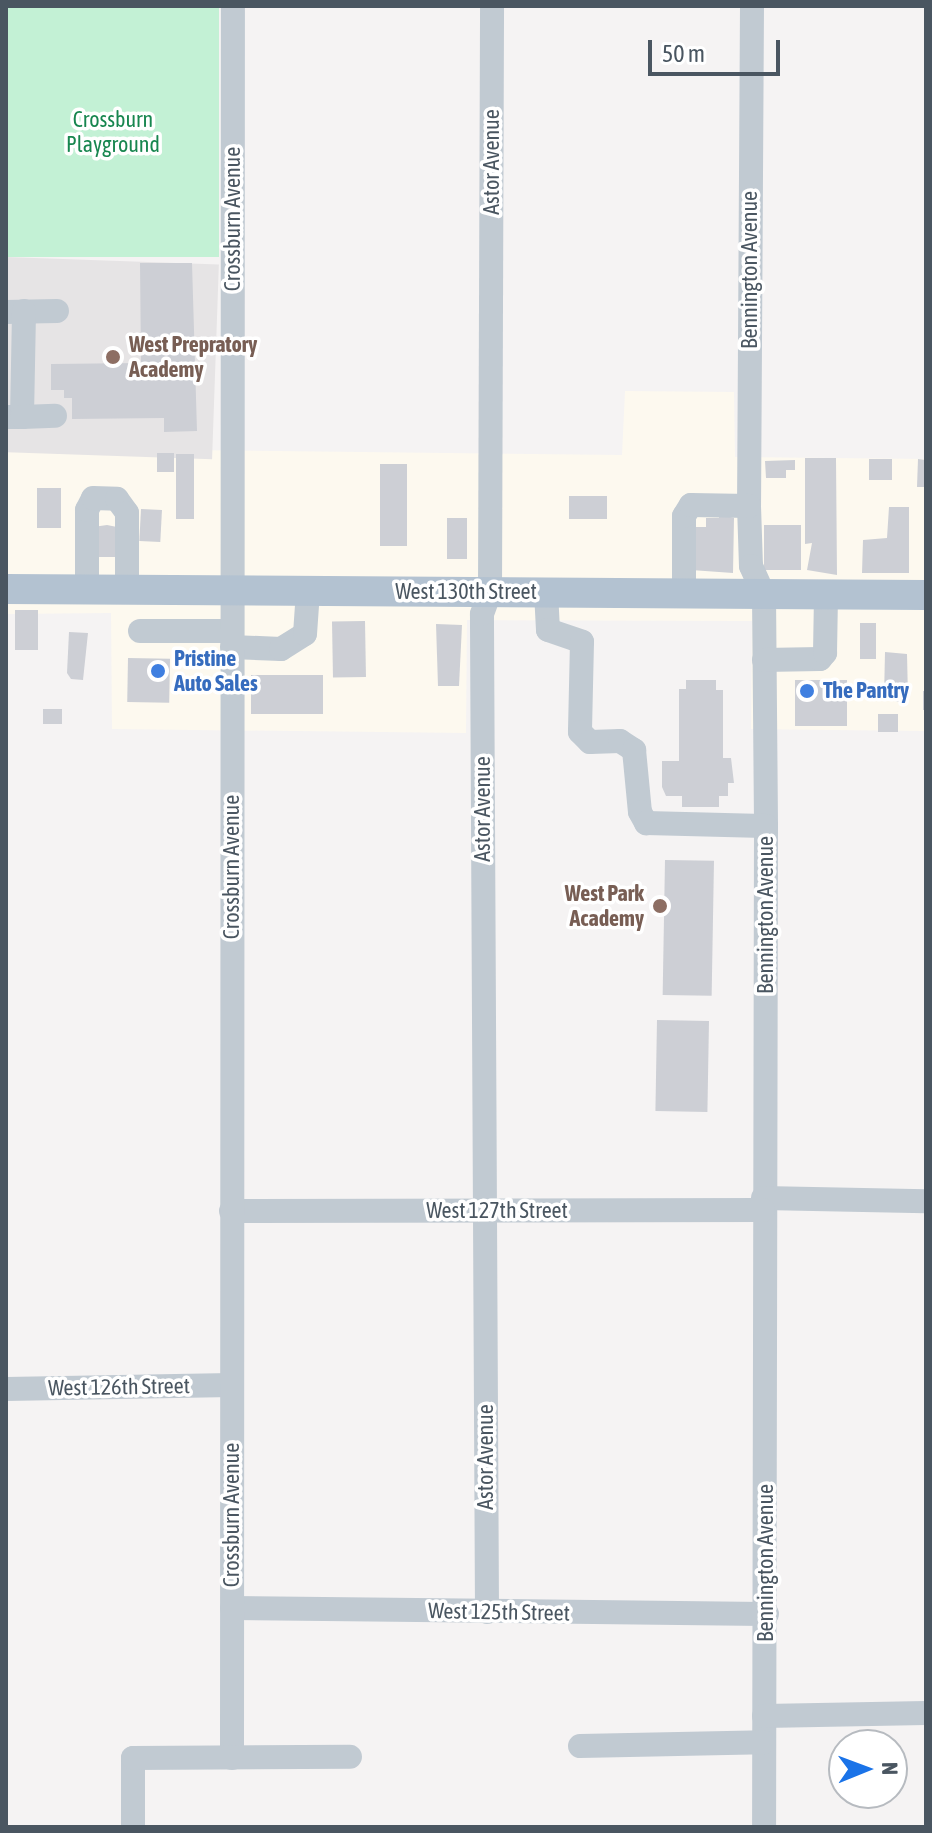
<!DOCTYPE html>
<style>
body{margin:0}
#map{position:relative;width:932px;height:1833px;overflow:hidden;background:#f5f3f3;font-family:"Asap Condensed",sans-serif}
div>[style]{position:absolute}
.commercial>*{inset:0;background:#fdf9ef}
.education>*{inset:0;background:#e6e4e5;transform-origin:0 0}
.green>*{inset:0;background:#c3f1d5;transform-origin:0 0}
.building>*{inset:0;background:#cdcfd5;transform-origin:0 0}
.minor>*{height:24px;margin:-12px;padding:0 12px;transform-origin:12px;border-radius:12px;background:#c1cad2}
.major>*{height:30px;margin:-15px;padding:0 15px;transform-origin:15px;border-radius:15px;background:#b3c2d1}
.dots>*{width:22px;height:22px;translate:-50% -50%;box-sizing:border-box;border:4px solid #fff;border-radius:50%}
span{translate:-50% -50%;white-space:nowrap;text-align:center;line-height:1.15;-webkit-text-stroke:7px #fff;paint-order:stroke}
.park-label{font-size:22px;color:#17864f}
.street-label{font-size:22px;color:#4a5661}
.education-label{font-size:22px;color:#785e54;font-weight:700}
.left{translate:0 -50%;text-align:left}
.right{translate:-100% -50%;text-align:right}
.shop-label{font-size:22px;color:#366cbe;font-weight:700}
.frame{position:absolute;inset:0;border:8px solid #4a5661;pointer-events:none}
.north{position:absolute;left:828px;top:1729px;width:80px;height:80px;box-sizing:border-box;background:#fff;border:2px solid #b7bbc0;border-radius:50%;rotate:89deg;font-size:22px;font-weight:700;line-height:32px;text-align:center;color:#4a5661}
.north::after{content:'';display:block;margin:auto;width:28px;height:36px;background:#1a73e8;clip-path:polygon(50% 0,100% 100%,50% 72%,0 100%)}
.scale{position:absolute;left:648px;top:40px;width:132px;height:36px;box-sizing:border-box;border:4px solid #4a5661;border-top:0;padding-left:10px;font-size:24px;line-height:28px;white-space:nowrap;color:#4a5661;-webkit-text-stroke:6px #fff;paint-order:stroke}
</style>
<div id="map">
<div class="commercial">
<div style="clip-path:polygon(625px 391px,734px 392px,735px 457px,926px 459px,926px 731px,751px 729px,752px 621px,467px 620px,466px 733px,112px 729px,111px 613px,6px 614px,6px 448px,622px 455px)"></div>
</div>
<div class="education">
<div style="left:6px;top:257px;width:213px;height:195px;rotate:2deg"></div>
</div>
<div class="green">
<div style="left:6px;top:6px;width:213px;height:251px"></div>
</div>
<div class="building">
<div style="clip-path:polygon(140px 263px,192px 263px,197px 431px,164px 432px,164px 418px,72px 419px,72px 398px,64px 398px,64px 390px,51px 390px,51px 364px,141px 363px)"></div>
<div style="left:157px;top:453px;width:17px;height:19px"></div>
<div style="left:176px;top:454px;width:18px;height:65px"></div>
<div style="clip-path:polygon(805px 458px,836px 458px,837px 575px,807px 570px,812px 543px,805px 544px)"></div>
<div style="left:869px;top:459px;width:23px;height:21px"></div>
<div style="clip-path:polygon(918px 459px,926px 460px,926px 487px,917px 487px)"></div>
<div style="clip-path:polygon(795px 460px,795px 470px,786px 470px,786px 478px,766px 478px,765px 461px)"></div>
<div style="left:380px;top:464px;width:27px;height:82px"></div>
<div style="left:61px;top:488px;width:40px;height:24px;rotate:90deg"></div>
<div style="left:569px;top:496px;width:38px;height:23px"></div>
<div style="clip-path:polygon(889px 507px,909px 507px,909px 573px,862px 573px,863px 540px,887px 538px)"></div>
<div style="left:141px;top:509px;width:21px;height:32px;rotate:3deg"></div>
<div style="clip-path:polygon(719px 514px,734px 518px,733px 573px,691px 570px,696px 527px,706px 527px,706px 518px,719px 518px)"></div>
<div style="left:447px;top:518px;width:20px;height:41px"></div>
<div style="clip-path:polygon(107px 525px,117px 527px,117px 557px,93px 557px,93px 527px)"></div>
<div style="left:801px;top:525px;width:45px;height:37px;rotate:90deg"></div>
<div style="left:38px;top:610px;width:40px;height:23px;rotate:90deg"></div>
<div style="left:365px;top:621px;width:56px;height:33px;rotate:89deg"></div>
<div style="left:860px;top:623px;width:16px;height:36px"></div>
<div style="clip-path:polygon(436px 624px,462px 625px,459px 686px,438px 686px)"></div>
<div style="clip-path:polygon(69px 632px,88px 633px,83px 680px,71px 679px,67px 673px)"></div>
<div style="clip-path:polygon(885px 652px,907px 654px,908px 698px,903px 703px,884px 698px)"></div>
<div style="left:128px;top:658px;width:42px;height:44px;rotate:1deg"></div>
<div style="left:251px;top:675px;width:72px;height:39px"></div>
<div style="clip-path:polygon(686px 680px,716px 680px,716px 690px,723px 690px,723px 758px,731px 758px,734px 783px,728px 783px,728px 796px,719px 796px,719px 807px,682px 807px,682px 796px,666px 796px,662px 787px,662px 761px,679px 761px,679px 689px,686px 689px)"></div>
<div style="left:795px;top:680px;width:52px;height:46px"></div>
<div style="left:923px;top:691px;width:3px;height:19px"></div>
<div style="left:43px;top:709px;width:19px;height:15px"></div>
<div style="left:878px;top:714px;width:20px;height:18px"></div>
<div style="left:665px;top:860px;width:49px;height:135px;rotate:1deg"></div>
<div style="left:657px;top:1020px;width:52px;height:91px;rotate:1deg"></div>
</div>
<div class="minor">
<div style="left:752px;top:6px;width:500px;rotate:90.34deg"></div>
<div style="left:749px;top:506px;width:60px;rotate:88.1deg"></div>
<div style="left:751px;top:566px;width:32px;rotate:66deg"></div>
<div style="left:764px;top:595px;width:231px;rotate:89.5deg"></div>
<div style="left:766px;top:826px;width:1001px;rotate:90.11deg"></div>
<div style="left:6px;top:312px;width:51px;rotate:-1.1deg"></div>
<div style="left:6px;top:417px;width:16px"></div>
<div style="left:22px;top:417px;width:106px;rotate:-88.9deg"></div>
<div style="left:22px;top:417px;width:33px;rotate:-2deg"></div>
<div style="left:87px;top:590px;width:80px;rotate:-90deg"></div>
<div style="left:87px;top:510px;width:13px;rotate:-63deg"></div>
<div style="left:93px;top:498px;width:24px;rotate:2deg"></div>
<div style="left:117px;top:499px;width:17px;rotate:54deg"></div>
<div style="left:127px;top:513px;width:77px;rotate:90deg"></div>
<div style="left:546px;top:592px;width:38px;rotate:87deg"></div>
<div style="left:548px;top:630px;width:36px;rotate:19deg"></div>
<div style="left:582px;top:642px;width:90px;rotate:91.3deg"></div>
<div style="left:580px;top:732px;width:14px;rotate:45deg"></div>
<div style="left:590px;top:742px;width:30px;rotate:-2deg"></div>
<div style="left:620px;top:741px;width:17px;rotate:33deg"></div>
<div style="left:634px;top:750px;width:62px;rotate:84.5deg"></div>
<div style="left:640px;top:812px;width:13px;rotate:61deg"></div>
<div style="left:646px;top:823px;width:120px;rotate:1.4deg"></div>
<div style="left:684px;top:594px;width:78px;rotate:-90deg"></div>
<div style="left:684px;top:516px;width:13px;rotate:-58deg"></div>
<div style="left:691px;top:505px;width:58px;rotate:1deg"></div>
<div style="left:140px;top:631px;width:92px"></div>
<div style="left:232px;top:647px;width:49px;rotate:2.3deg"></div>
<div style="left:281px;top:649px;width:28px;rotate:-32deg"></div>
<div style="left:305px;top:634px;width:43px;rotate:-86deg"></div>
<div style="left:764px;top:660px;width:56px;rotate:-1deg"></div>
<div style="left:820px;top:659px;width:8px;rotate:-50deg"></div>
<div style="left:825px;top:653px;width:58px;rotate:-89deg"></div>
<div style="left:763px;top:1198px;width:163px;rotate:1.1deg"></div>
<div style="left:231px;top:1211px;width:532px;rotate:-0.11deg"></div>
<div style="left:6px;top:1389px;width:226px;rotate:-1deg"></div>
<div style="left:232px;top:1608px;width:535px;rotate:0.64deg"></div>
<div style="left:487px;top:1612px;width:998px;rotate:-90.29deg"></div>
<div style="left:482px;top:614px;width:23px;rotate:-70deg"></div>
<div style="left:490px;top:592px;width:586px;rotate:-89.8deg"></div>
<div style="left:764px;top:1716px;width:162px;rotate:-1.1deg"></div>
<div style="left:580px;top:1746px;width:184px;rotate:-1.2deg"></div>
<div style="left:232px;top:1758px;width:1752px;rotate:-89.97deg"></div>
<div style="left:133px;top:1827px;width:69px;rotate:-90deg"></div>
<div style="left:133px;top:1758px;width:217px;rotate:-0.3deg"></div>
</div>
<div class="major">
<div style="left:6px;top:589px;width:920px;rotate:0.37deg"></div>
</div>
<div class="dots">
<div style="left:113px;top:357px;background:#8d6e63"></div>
<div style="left:158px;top:671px;background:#3f7fe0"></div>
<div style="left:807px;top:691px;background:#3f7fe0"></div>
<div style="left:660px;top:906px;background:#8d6e63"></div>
</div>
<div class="park-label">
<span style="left:113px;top:132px">Crossburn<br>Playground</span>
</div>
<div class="street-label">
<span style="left:492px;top:162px;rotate:-90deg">Astor Avenue</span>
<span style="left:233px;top:219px;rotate:-90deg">Crossburn Avenue</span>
<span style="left:750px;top:270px;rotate:-90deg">Bennington Avenue</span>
<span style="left:466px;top:592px">West 130th Street</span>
<span style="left:483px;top:809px;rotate:-90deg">Astor Avenue</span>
<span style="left:232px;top:867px;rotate:-90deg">Crossburn Avenue</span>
<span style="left:766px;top:915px;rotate:-90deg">Bennington Avenue</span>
<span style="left:497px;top:1211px">West 127th Street</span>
<span style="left:119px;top:1387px;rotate:-1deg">West 126th Street</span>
<span style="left:486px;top:1457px;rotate:-90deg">Astor Avenue</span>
<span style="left:232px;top:1515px;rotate:-90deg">Crossburn Avenue</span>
<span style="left:766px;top:1563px;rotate:-90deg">Bennington Avenue</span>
<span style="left:499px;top:1612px;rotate:1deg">West 125th Street</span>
</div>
<div class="education-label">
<span class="left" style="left:129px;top:357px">West Prepratory<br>Academy</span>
<span class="right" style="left:644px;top:906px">West Park<br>Academy</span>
</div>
<div class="shop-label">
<span class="left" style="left:174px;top:671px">Pristine<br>Auto Sales</span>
<span class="left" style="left:823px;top:691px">The Pantry</span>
</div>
<div class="frame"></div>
<div class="north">N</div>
<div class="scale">50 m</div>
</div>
